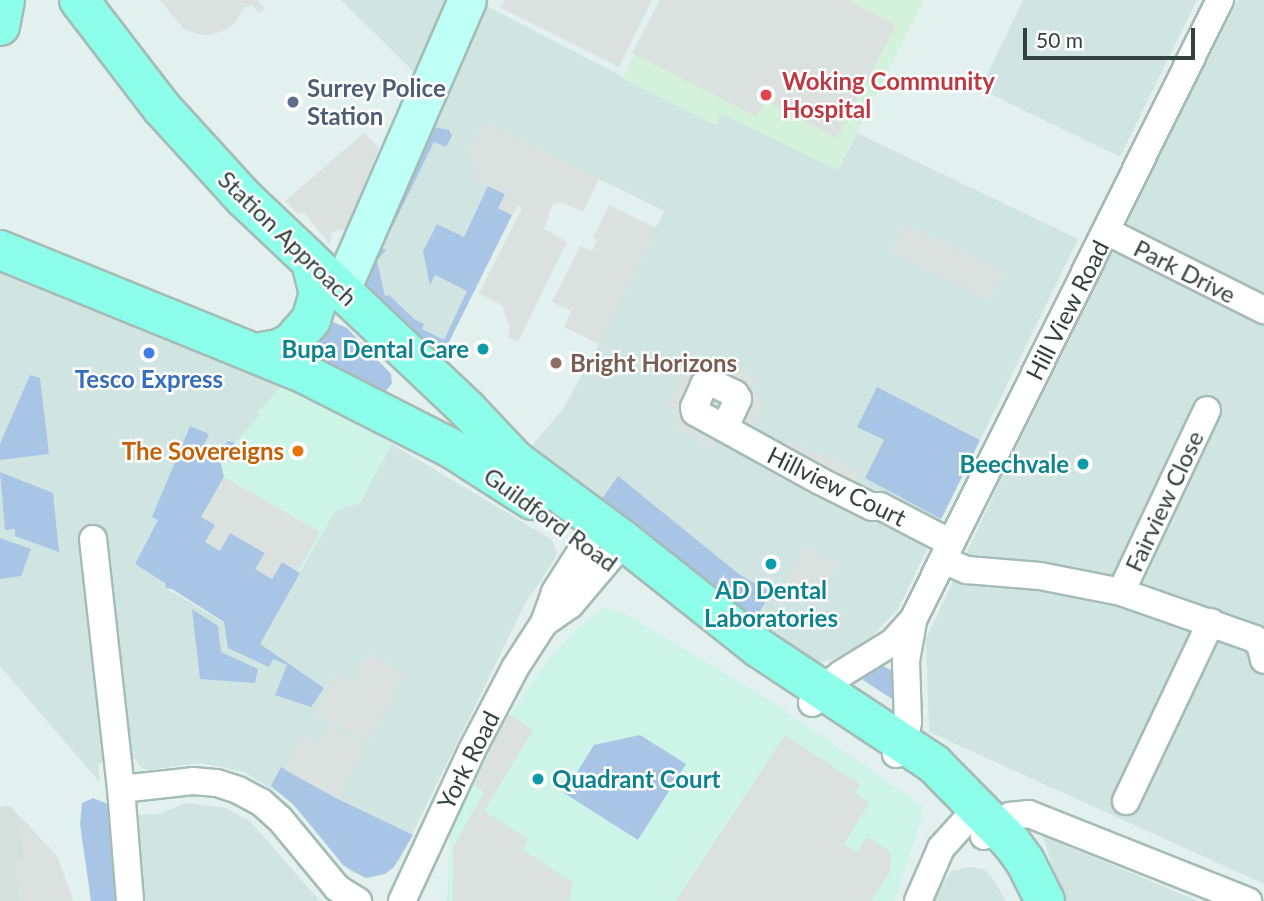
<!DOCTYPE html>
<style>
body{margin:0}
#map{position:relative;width:1264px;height:901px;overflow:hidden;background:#e2f1ee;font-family:Lato,sans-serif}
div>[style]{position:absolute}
.residential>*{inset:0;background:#d0e5e1}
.commercial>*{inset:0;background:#ccf4e7}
.industrial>*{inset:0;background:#d4e0dc}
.medical>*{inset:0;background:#d4f2db}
.green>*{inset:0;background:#a9c5e6}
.parking>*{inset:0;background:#dbe1df;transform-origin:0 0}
.roads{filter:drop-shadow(2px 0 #a5bcb6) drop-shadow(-2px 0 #a5bcb6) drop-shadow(0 2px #a5bcb6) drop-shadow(0 -2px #a5bcb6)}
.street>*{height:26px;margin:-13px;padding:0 13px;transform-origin:13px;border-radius:13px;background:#fff}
.secondary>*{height:37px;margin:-18.5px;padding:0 18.5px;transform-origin:18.5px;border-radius:18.5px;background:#befff6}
.primary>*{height:38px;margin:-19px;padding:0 19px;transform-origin:19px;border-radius:19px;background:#8dfeea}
.dots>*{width:19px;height:19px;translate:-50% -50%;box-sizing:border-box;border:4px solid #fff;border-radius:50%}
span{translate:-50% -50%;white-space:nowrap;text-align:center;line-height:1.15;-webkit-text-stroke:5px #fff;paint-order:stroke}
.health-label{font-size:24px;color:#be3a42;font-weight:700}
.left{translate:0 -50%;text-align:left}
.service-label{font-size:24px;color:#4e5e75;font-weight:700}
.street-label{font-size:24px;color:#33423e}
.culture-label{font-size:24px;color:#0d838f;font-weight:700}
.right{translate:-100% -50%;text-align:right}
.education-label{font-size:24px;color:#785e54;font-weight:700}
.shop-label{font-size:24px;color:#366cbe;font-weight:700}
.food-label{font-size:24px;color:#c56008;font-weight:700}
.scale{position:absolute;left:1023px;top:28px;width:172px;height:32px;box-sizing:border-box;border:4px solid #33423e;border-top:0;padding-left:9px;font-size:21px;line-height:24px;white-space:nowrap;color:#33423e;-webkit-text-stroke:5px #fff;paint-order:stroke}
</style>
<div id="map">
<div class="residential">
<div style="clip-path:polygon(340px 0,446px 0,419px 77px,341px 0)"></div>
<div style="clip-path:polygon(1023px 0,1197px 0,1120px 157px,980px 89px)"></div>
<div style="clip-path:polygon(1238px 0,1264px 0,1264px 884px,929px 732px,926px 639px,1076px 319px)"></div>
<div style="clip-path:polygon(481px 3px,715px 125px,721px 113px,838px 170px,857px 133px,1078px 239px,898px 609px,870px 638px,836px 658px,807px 667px,653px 536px,528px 450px,563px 409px,599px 344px,664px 211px,544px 152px,439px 362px,367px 282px)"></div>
<div style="clip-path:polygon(0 265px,81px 295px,87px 307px,283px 385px,258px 412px,261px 415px,147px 540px,166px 588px,259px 644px,335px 511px,360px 502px,392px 444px,551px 539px,557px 552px,554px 560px,525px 604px,400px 859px,385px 874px,366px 878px,351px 872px,286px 797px,241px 771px,201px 763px,147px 770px,139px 766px,136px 759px,118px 759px,98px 764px,100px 783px,0 666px)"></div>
<div style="clip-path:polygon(185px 803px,226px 808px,250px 821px,320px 901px,124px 901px,114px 816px,158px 814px)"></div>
<div style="clip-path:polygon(1043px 836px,1198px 901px,1062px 901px)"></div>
<div style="clip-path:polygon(971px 867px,983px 869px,992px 877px,1006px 901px,932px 901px,951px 871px)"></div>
</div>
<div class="commercial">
<div style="clip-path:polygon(283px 385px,344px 414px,392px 444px,360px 502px,335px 511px,260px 644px,172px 589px,166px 588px,165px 583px,135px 564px,147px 540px,260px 415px,258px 413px)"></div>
<div style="clip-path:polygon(603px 608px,624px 613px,771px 701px,921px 805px,922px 817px,895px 901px,447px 901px,451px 829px,498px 733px,540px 670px,574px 631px)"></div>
</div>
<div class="industrial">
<div style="clip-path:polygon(10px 806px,57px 856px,73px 901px,0 901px,0 807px)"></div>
</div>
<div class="medical">
<div style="clip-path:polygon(660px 0,924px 0,838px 170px,722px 113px,716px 125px,622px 78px)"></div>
</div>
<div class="green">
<div style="clip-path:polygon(433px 127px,449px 130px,452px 136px,446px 147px,434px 142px,382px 248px,386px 250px,377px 261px,385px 296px,389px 295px,414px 319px,424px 324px,422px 329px,444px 340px,467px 291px,435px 275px,430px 285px,423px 251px,437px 224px,464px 237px,488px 186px,505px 194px,498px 208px,512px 215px,439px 362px,367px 291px,367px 282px,426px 134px)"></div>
<div style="clip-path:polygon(333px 322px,347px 328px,391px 374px,392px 383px,386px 391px,381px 392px,309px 357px,310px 347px)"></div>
<div style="clip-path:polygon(30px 375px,40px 378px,49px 454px,0 460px,0 444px)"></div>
<div style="clip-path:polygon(877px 387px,980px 440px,941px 519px,865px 478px,884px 440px,857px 427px)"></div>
<div style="clip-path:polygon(190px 426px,209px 434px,202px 449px,215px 455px,228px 441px,235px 443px,220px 460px,224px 477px,202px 517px,265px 553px,256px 569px,272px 579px,282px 562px,300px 573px,260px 644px,324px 688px,311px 707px,275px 695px,287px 665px,273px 659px,269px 667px,228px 648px,224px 622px,172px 589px,166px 588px,165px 583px,135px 564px,158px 520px,152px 517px)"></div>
<div style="clip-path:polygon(0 472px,53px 493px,59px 552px,15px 536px,15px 529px,5px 530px)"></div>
<div style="clip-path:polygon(618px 476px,740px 575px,771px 592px,752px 625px,653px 536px,601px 500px)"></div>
<div style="clip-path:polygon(0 538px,31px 549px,21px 576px,0 579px)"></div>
<div style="clip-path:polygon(192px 609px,218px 626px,221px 652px,258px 669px,255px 683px,200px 679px)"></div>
<div style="clip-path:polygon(883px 666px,893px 671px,897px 698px,892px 699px,863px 680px,861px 676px)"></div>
<div style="clip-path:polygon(640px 735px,686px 764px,638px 840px,564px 793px,594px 745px)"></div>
<div style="clip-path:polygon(281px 767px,338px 799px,413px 835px,394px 867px,385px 874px,366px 878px,344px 866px,294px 805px,271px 786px)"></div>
<div style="clip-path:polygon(93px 798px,110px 805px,124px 901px,91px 901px,80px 824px,82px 803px)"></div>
</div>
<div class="parking">
<div style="clip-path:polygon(160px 0,258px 0,265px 9px,259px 13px,252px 5px,243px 8px,236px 22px,226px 30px,205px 36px,184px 29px)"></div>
<div style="clip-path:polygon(505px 0,652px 0,619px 67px,501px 8px)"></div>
<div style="clip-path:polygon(660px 0,848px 0,896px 25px,837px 138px,765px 101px,757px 117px,632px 53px)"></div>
<div style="clip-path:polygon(484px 123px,599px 179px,583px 212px,561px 202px,552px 205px,544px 229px,567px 242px,518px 342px,508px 337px,510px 329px,503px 306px,479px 293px,522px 208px,517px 206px,512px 215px,498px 208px,505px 194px,472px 178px,479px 164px,467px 157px)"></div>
<div style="clip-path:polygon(364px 133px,379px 148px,367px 178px,372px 184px,350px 236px,343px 229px,332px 232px,330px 244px,304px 213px,298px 214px,285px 201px)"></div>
<div style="clip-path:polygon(609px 205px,656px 228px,599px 344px,564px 327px,571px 311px,552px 302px,580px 246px,592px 251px,597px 240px,593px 238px)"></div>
<div style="left:905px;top:225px;width:108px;height:29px;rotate:26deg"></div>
<div style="clip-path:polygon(708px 356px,757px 380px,751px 393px,765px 401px,749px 435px,782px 451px,788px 440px,860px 473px,851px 491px,871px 501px,861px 520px,717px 442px,713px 450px,675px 425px,680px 413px,668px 406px,689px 362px,702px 368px)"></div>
<div style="clip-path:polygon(224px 477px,320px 532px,298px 571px,282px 562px,272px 579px,255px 569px,265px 553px,230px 533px,220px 551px,205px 542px,215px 525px,201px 517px)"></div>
<div style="left:805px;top:548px;width:36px;height:48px;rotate:28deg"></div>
<div style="clip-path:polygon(370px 654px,405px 674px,367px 742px,315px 713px,337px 674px,353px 683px)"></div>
<div style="clip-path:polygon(509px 714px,533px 730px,484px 811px,528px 839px,523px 850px,573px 883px,569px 901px,453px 901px,453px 847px,484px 792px,473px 784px)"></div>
<div style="clip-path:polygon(329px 726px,365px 747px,338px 799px,285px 770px,303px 734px,319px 742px)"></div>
<div style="clip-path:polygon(785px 735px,860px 784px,855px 793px,869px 803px,844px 844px,857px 852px,867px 837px,891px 852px,890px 872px,871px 901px,676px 901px)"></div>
<div style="clip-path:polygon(17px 815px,56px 856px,73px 901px,19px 901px,15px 862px,24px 859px)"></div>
</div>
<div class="roads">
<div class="street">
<div style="left:1106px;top:231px;width:177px;rotate:26.6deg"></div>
<div style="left:725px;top:427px;width:31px;rotate:-65deg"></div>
<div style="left:738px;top:399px;width:6px;rotate:-121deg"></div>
<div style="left:735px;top:394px;width:28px;rotate:-154deg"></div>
<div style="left:710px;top:382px;width:7px;rotate:153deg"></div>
<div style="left:704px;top:385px;width:24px;rotate:114deg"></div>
<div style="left:694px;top:407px;width:5px;rotate:79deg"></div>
<div style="left:695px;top:412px;width:143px;rotate:28.9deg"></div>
<div style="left:820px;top:481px;width:58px;rotate:26.6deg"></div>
<div style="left:872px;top:507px;width:8px;rotate:-7deg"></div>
<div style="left:880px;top:506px;width:80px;rotate:27.5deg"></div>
<div style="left:93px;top:539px;width:252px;rotate:83.6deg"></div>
<div style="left:121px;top:789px;width:112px;rotate:85.4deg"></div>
<div style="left:943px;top:560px;width:26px;rotate:23deg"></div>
<div style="left:967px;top:570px;width:73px;rotate:4.7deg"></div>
<div style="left:1040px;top:576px;width:83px;rotate:11.2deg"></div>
<div style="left:1121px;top:592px;width:142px;rotate:19.3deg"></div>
<div style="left:1255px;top:639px;width:10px;rotate:53deg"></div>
<div style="left:1261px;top:647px;width:13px;rotate:77deg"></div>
<div style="left:1121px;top:592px;width:201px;rotate:-64.7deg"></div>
<div style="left:544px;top:623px;width:32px;rotate:-35deg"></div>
<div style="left:570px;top:605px;width:84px;rotate:-49.8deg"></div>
<div style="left:812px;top:703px;width:16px;rotate:-52deg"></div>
<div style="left:822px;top:690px;width:25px;rotate:-40deg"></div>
<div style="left:841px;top:674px;width:61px;rotate:-31.6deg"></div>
<div style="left:893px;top:642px;width:30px;rotate:-48deg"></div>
<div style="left:913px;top:620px;width:692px;rotate:-63.66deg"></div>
<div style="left:896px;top:754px;width:14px;rotate:-54deg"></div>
<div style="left:904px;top:743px;width:21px;rotate:-79deg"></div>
<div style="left:908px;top:722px;width:61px;rotate:-91.9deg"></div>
<div style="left:906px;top:661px;width:40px;rotate:-80deg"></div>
<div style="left:121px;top:789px;width:72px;rotate:-6.3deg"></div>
<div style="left:193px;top:781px;width:24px;rotate:5deg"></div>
<div style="left:217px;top:783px;width:22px;rotate:18deg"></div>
<div style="left:238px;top:790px;width:26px;rotate:28deg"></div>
<div style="left:261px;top:802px;width:25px;rotate:42deg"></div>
<div style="left:280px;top:819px;width:89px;rotate:50.4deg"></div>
<div style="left:337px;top:888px;width:25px;rotate:32deg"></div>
<div style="left:1126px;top:801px;width:198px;rotate:-64.6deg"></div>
<div style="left:984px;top:836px;width:33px;rotate:-38deg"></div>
<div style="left:1010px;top:816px;width:19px;rotate:-6deg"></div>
<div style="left:1029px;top:814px;width:236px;rotate:21.7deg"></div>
<div style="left:402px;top:901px;width:166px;rotate:-65.1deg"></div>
<div style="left:472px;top:750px;width:93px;rotate:-62.3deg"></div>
<div style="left:515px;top:668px;width:54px;rotate:-57.2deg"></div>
<div style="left:544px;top:623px;width:33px;rotate:-70deg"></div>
<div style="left:555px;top:592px;width:82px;rotate:-57.5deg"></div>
<div style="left:918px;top:901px;width:58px;rotate:-66.5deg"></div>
<div style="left:941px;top:848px;width:55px;rotate:-47.9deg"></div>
</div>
<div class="secondary">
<div style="left:340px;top:292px;width:318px;rotate:-66.5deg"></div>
</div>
<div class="primary">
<div style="left:79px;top:0;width:136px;rotate:52.5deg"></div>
<div style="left:162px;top:108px;width:122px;rotate:47.7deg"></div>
<div style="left:244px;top:198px;width:307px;rotate:43.4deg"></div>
<div style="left:467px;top:409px;width:70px;rotate:46.7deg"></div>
<div style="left:515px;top:460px;width:136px;rotate:36.6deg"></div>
<div style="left:624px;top:541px;width:172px;rotate:38.4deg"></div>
<div style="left:759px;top:648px;width:210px;rotate:33.5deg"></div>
<div style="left:934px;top:764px;width:110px;rotate:45.4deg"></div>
<div style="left:1011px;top:842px;width:24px;rotate:54deg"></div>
<div style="left:1025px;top:861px;width:45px;rotate:63.4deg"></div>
<div style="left:0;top:26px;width:26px;rotate:-79deg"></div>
<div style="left:0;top:250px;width:329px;rotate:22.1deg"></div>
<div style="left:305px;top:374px;width:164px;rotate:26.9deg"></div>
<div style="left:451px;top:448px;width:96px;rotate:32.7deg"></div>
<div style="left:256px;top:353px;width:23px;rotate:-10deg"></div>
<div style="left:279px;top:349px;width:13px;rotate:-27deg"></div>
<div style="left:291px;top:343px;width:30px;rotate:-49deg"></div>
<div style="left:311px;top:320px;width:27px;rotate:-73deg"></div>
<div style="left:319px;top:294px;width:30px;rotate:-104deg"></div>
</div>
</div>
<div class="dots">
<div style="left:766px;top:95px;background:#e0444e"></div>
<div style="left:293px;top:102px;background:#5c6f8a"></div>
<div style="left:483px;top:349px;background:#0f9aa8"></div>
<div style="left:149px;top:353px;background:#3f7fe0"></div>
<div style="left:556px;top:363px;background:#8d6e63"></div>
<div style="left:298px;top:451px;background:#e8710a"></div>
<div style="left:1083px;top:464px;background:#0f9aa8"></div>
<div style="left:771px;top:564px;background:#0f9aa8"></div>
<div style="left:538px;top:779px;background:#0f9aa8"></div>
</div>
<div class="health-label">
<span class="left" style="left:782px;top:95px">Woking Community<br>Hospital</span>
</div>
<div class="service-label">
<span class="left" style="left:307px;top:102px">Surrey Police<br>Station</span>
</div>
<div class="street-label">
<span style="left:288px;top:238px;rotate:44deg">Station Approach</span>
<span style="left:1185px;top:271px;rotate:27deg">Park Drive</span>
<span style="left:1067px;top:310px;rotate:-63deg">Hill View Road</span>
<span style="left:837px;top:486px;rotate:26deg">Hillview Court</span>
<span style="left:1164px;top:501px;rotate:-65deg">Fairview Close</span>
<span style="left:551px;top:519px;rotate:36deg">Guildford Road</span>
<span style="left:468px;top:760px;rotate:-63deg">York Road</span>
</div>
<div class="culture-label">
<span class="right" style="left:469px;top:349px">Bupa Dental Care</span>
<span class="right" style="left:1069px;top:464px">Beechvale</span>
<span style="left:771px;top:604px">AD Dental<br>Laboratories</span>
<span class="left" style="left:552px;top:779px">Quadrant Court</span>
</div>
<div class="education-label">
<span class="left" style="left:570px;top:363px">Bright Horizons</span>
</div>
<div class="shop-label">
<span style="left:149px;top:379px">Tesco Express</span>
</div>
<div class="food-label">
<span class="right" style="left:284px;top:451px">The Sovereigns</span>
</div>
<div class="scale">50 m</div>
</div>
